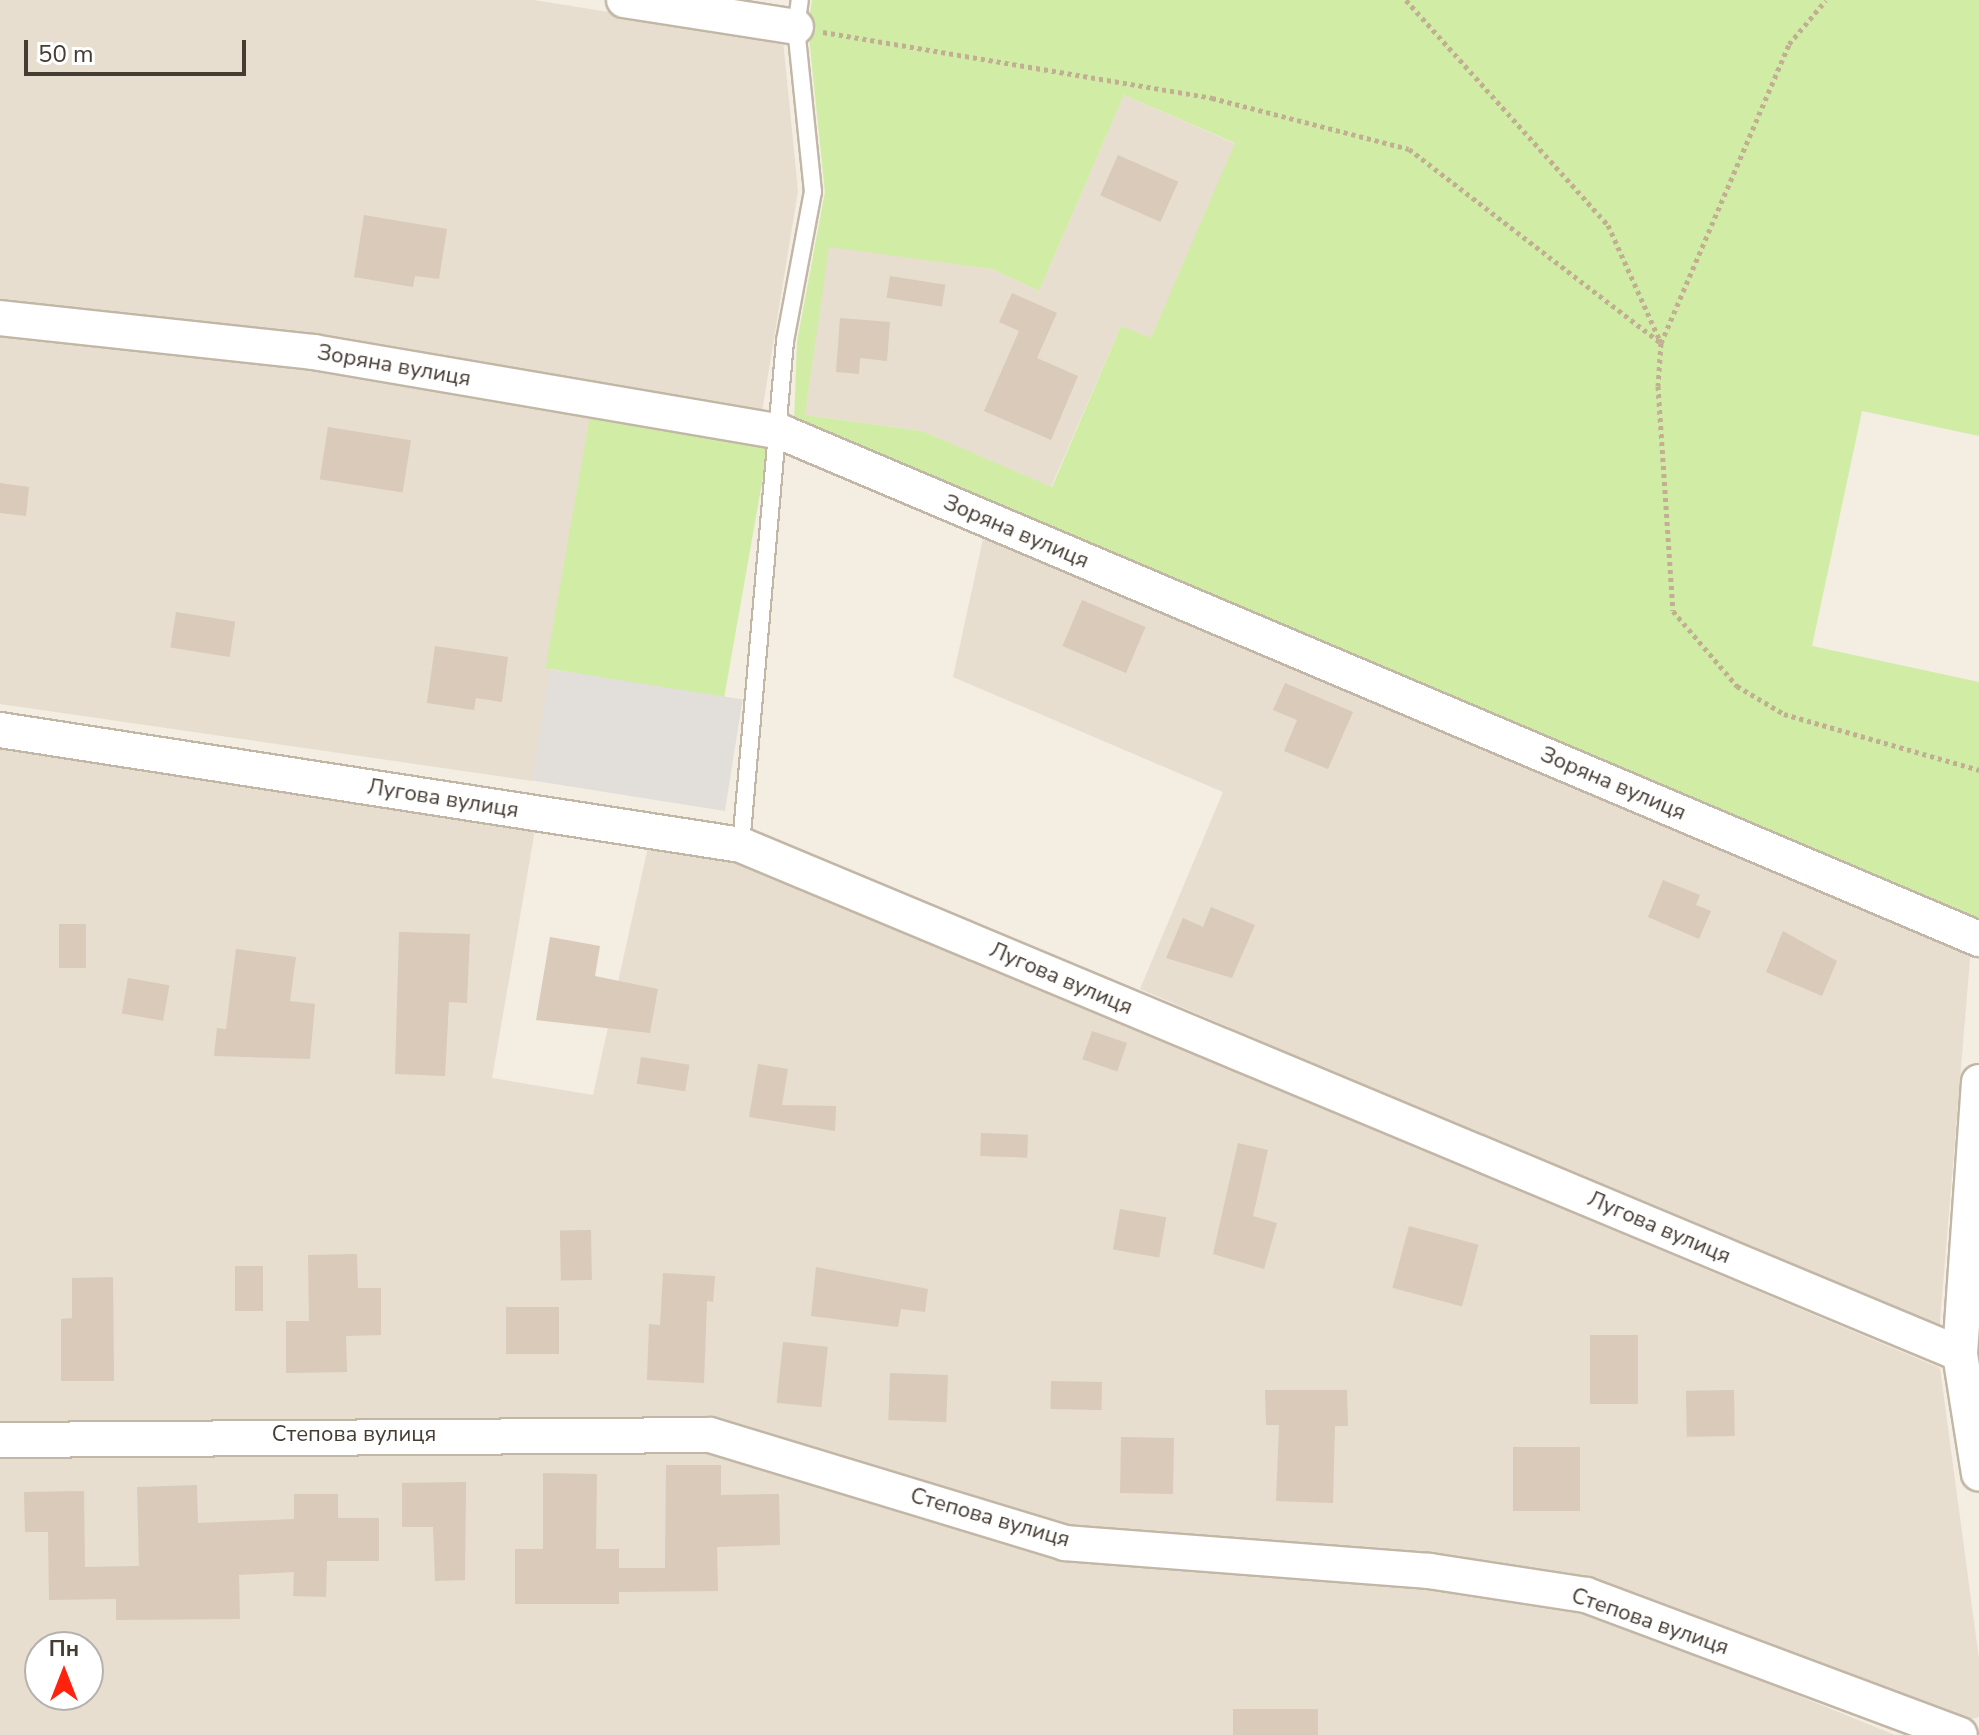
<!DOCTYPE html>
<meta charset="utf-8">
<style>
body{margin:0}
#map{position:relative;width:1979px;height:1735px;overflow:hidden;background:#f3ede2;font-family:"Nunito Sans",sans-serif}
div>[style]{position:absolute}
.residential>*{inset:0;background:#e7decf}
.green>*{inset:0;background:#d1eca5;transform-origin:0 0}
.parking>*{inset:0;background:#e2dfdb;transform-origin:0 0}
.building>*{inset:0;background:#d9cab9;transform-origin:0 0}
.path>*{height:5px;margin-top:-2.5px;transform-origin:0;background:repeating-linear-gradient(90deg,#c2af93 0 4px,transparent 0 8px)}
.roads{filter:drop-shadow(2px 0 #c2b7a6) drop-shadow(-2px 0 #c2b7a6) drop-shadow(0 2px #c2b7a6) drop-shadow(0 -2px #c2b7a6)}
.lane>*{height:16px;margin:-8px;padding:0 8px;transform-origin:8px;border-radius:8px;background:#fff}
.street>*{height:34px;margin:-17px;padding:0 17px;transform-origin:17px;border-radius:17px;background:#fff}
span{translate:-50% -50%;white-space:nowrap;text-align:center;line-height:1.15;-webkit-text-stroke:6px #fff;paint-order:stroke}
.street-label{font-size:22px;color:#453c32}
.north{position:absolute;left:24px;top:1631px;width:80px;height:80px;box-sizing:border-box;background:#fff;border:2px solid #b5b1ad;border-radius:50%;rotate:0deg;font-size:22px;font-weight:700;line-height:32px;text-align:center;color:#453c32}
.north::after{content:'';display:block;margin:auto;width:28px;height:36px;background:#ff220c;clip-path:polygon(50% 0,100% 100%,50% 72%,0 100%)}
.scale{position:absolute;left:24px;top:40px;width:222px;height:36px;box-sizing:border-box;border:4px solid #453c32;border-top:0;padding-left:10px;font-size:24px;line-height:28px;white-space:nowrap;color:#453c32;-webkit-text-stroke:6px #fff;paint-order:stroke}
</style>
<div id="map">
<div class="residential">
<div style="clip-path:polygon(0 0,534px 0,783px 40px,798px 191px,761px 418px,0 305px)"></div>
<div style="clip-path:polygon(1124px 95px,1236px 144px,1151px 339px,1121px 326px,1051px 487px,922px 431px,805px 415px,828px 246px,992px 269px,1039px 291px)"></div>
<div style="clip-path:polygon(0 333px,311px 364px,591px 410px,533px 781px,0 704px)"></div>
<div style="clip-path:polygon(985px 530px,1971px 947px,1939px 1333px,1140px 989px,1223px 792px,953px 677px)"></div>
<div style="clip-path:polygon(0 747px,535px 830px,492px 1078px,593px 1095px,648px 847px,737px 861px,1940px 1368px,1979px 1659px,1979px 1717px,1951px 1725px,1589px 1584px,1067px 1531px,712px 1423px,0 1428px)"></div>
<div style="clip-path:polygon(evenodd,708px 1449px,1062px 1556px,1427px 1584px,1582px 1608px,1895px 1735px,0 1735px,0 1453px,708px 1449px,40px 1647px,88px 1647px,88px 1695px,40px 1695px,40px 1647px)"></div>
</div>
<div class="green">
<div style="clip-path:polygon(evenodd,812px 0,1979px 0,1979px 436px,1862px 411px,1812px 646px,1979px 682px,1979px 922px,794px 424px,797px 342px,825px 192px,808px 27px,812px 0,1124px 95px,1235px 143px,1151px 338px,1121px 326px,1052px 487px,922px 431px,805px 415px,829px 247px,992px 269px,1039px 291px,1124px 95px)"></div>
<div style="left:591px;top:410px;width:181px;height:262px;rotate:10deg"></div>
</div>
<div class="parking">
<div style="left:550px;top:669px;width:195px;height:113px;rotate:9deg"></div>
</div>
<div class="building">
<div style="left:1118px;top:155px;width:66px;height:44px;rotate:24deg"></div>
<div style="clip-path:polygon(364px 215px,447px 229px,439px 279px,415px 276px,413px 287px,354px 277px)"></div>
<div style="left:890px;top:276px;width:56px;height:22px;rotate:9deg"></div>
<div style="clip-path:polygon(1012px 293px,1057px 313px,1037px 358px,1078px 376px,1051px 440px,984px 411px,1019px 331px,999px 322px)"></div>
<div style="clip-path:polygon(840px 318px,890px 322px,887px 361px,860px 358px,859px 374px,836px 372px)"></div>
<div style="left:328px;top:427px;width:84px;height:53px;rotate:9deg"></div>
<div style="clip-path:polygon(0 483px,29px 487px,26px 516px,0 513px)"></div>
<div style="left:1082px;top:600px;width:69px;height:50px;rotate:23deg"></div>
<div style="left:176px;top:612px;width:60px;height:36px;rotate:9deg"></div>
<div style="clip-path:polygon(435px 646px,508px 657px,502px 702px,476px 698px,474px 710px,427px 703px)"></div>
<div style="clip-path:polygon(1285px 683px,1353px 712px,1328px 769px,1284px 751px,1297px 720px,1273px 710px)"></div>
<div style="clip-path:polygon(1663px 880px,1700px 895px,1696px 905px,1711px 911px,1699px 939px,1648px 917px)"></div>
<div style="clip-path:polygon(1211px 907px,1255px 925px,1232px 978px,1166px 958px,1183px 918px,1203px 927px)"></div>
<div style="left:59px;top:924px;width:27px;height:44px"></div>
<div style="clip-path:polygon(1783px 931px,1837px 961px,1822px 996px,1766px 972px)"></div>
<div style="clip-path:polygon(399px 932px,470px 934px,467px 1003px,449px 1002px,445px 1076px,395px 1074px)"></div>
<div style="clip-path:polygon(550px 937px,600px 946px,595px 976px,658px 989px,650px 1033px,536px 1020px)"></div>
<div style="clip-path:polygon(236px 949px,296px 957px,290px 1001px,315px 1004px,310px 1059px,214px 1056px,217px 1028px,226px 1029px)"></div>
<div style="left:128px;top:978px;width:42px;height:36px;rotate:10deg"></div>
<div style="left:1092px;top:1031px;width:37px;height:30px;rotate:19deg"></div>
<div style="left:641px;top:1057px;width:49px;height:27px;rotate:9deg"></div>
<div style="clip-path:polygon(758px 1064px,788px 1069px,782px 1105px,836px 1106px,835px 1131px,749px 1117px)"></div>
<div style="left:981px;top:1133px;width:47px;height:23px;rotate:2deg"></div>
<div style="clip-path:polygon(1238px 1143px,1268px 1150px,1253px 1216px,1277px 1223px,1264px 1269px,1213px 1254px)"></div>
<div style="left:1120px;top:1209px;width:47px;height:41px;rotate:10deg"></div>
<div style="left:1409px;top:1226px;width:72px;height:64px;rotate:15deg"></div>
<div style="left:591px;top:1230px;width:50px;height:31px;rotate:89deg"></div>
<div style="clip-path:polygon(357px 1254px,358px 1288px,381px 1288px,381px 1335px,346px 1336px,347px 1372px,286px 1373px,286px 1321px,309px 1321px,308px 1255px)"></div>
<div style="left:235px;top:1266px;width:28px;height:45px"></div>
<div style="clip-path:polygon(816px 1267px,928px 1289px,925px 1312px,901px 1309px,898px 1327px,811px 1316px)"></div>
<div style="clip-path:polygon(663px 1273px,715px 1276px,713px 1302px,707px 1301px,704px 1383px,647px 1380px,649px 1324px,660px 1325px)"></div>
<div style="clip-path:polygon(113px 1277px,114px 1381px,61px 1381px,61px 1319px,72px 1318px,72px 1278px)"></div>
<div style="left:506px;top:1307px;width:53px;height:47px"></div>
<div style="left:1590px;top:1335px;width:48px;height:69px"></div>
<div style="left:783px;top:1342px;width:45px;height:61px;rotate:6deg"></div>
<div style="left:890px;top:1373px;width:58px;height:47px;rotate:2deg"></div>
<div style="left:1051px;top:1381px;width:51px;height:28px;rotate:1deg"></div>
<div style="clip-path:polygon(1265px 1390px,1347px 1390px,1348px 1426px,1335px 1426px,1333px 1503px,1276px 1501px,1279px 1425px,1266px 1425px)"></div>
<div style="left:1734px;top:1390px;width:46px;height:48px;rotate:89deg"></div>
<div style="left:1121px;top:1437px;width:53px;height:56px;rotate:1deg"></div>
<div style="left:1513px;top:1447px;width:67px;height:64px"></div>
<div style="clip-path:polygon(666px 1465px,721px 1465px,721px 1495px,779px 1494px,780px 1545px,717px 1547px,718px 1591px,619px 1592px,619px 1604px,515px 1604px,515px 1549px,543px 1549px,543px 1473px,597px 1474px,596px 1549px,619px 1549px,619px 1568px,665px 1568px)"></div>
<div style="clip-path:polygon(466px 1482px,465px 1580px,435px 1581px,433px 1527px,402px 1527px,402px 1483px)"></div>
<div style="clip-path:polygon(197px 1485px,198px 1523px,294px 1519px,294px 1494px,338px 1494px,338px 1518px,379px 1518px,379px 1561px,327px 1561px,326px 1597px,293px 1596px,294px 1572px,239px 1575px,240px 1619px,116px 1620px,116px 1599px,49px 1600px,48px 1532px,25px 1532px,24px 1492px,84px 1491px,85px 1567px,139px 1566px,137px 1487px)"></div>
<div style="left:1318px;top:1709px;width:26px;height:85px;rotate:90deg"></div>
</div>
<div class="path">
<div style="left:1406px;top:0;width:302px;rotate:48.1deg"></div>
<div style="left:1608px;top:225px;width:129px;rotate:65.8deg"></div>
<div style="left:1661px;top:343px;width:43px;rotate:94deg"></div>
<div style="left:1658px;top:386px;width:225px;rotate:86.2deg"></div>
<div style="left:1673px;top:611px;width:99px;rotate:49.5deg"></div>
<div style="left:1737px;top:686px;width:55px;rotate:30.8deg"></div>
<div style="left:1784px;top:714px;width:203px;rotate:16deg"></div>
<div style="left:823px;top:32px;width:395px;rotate:9.6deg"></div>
<div style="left:1212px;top:98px;width:203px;rotate:14.5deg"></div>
<div style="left:1409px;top:149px;width:318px;rotate:37.6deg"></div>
<div style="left:1661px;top:343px;width:325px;rotate:-66.8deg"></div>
<div style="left:1789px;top:44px;width:57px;rotate:-49.9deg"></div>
</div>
<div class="roads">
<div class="lane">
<div style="left:741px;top:845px;width:506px;rotate:-85.01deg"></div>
<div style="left:785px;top:341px;width:152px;rotate:-79.4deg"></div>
<div style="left:813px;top:192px;width:166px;rotate:-95.9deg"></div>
<div style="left:796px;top:27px;width:27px;rotate:-82deg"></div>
</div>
<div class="street">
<div style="left:624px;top:0;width:174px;rotate:8.9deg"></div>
<div style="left:0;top:318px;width:316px;rotate:6.2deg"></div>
<div style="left:314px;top:352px;width:474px;rotate:9.7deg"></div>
<div style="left:781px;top:432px;width:1301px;rotate:22.94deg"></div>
<div style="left:0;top:730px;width:750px;rotate:8.82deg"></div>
<div style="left:741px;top:845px;width:1321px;rotate:22.66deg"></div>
<div style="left:1979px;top:1082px;width:273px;rotate:94deg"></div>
<div style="left:1960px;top:1354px;width:121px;rotate:81deg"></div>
<div style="left:0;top:1440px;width:710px;rotate:-0.4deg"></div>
<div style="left:710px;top:1435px;width:371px;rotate:16.9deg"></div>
<div style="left:1065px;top:1543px;width:365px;rotate:4.4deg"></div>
<div style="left:1429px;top:1571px;width:159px;rotate:8.7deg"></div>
<div style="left:1586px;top:1595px;width:399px;rotate:20.5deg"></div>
</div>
</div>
<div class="street-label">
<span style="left:394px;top:366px;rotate:10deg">Зоряна вулиця</span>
<span style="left:1016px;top:532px;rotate:23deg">Зоряна вулиця</span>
<span style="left:1613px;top:784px;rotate:23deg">Зоряна вулиця</span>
<span style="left:443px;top:799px;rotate:9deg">Лугова вулиця</span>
<span style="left:1061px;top:979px;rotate:23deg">Лугова вулиця</span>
<span style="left:1659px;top:1228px;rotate:23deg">Лугова вулиця</span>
<span style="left:354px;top:1435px">Степова вулиця</span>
<span style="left:990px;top:1518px;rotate:16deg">Степова вулиця</span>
<span style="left:1650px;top:1622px;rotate:19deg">Степова вулиця</span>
</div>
<div class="north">Пн</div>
<div class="scale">50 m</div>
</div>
